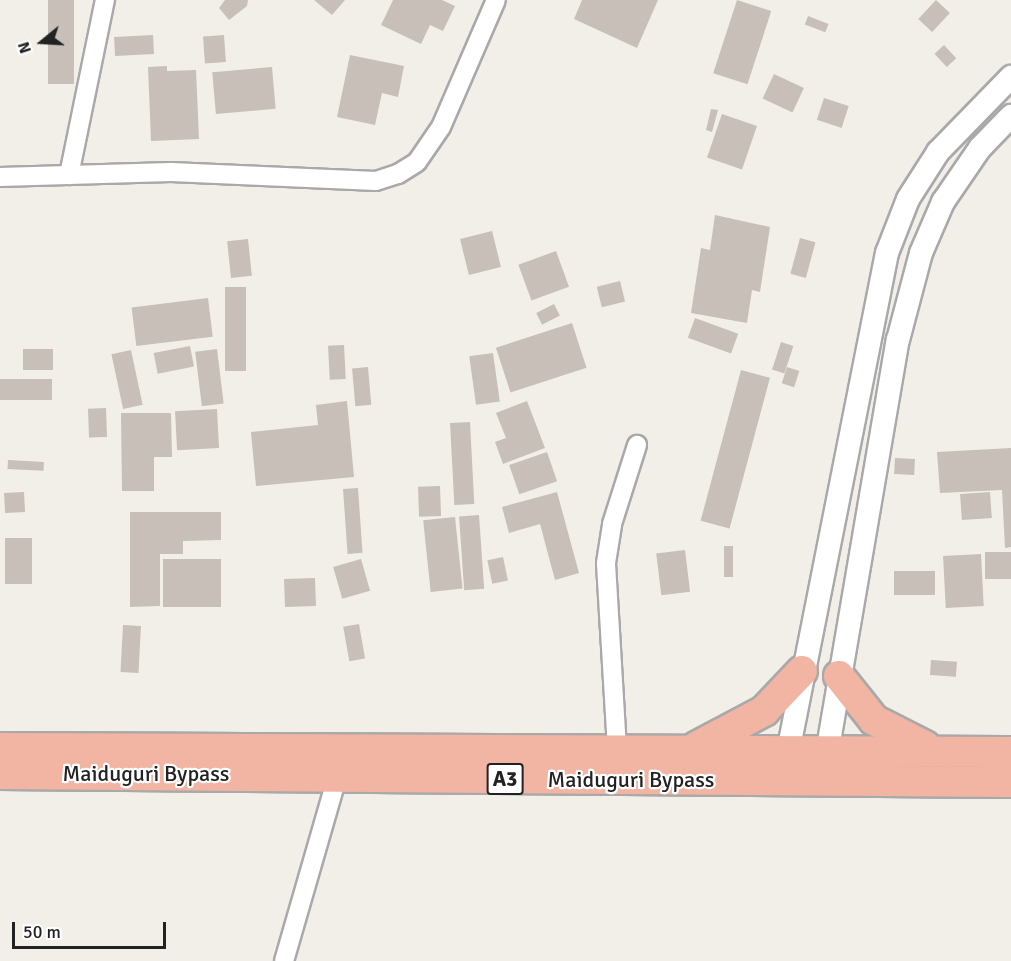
<!DOCTYPE html>
<style>
body{margin:0}
#map{position:relative;width:1011px;height:961px;overflow:hidden;background:#f2efe9;font-family:Signika,sans-serif}
div>[style]{position:absolute}
.building>*{inset:0;background:#c7bfb8;transform-origin:0 0}
.roads{filter:drop-shadow(2px 0 #a9a9a9) drop-shadow(-2px 0 #a9a9a9) drop-shadow(0 2px #a9a9a9) drop-shadow(0 -2px #a9a9a9)}
.minor>*{height:18px;margin:-9px;padding:0 9px;transform-origin:9px;border-radius:9px;background:#fff}
.tertiary>*{height:22px;margin:-11px;padding:0 11px;transform-origin:11px;border-radius:11px;background:#fff}
.trunk>*{height:30px;margin:-15px;padding:0 15px;transform-origin:15px;border-radius:15px;background:#f2b4a3}
span{translate:-50% -50%;white-space:nowrap;text-align:center;line-height:1.15;-webkit-text-stroke:4.5px #fff;paint-order:stroke}
.shield-label span{padding:2px 4px;background:#fff;border:2px solid;border-radius:4px;-webkit-text-stroke-width:0}
.shield-label{font-size:21px;color:#222;font-weight:700}
.street-label{font-size:22px;color:#222}
.north{position:absolute;left:12px;top:12px;width:60px;height:60px;-webkit-text-stroke:4px #fff;paint-order:stroke;rotate:252deg;font-size:16px;font-weight:700;line-height:24px;text-align:center;color:#222}
.north::after{content:'';display:block;margin:auto;width:21px;height:27px;background:#222;clip-path:polygon(50% 0,100% 100%,50% 72%,0 100%)}
.scale{position:absolute;left:12px;top:922px;width:154px;height:27px;box-sizing:border-box;border:3px solid #222;border-top:0;padding-left:8px;font-size:18px;line-height:21px;white-space:nowrap;color:#222;-webkit-text-stroke:4px #fff;paint-order:stroke}
</style>
<div id="map">
<div class="building">
<div style="left:48px;top:0;width:26px;height:84px"></div>
<div style="clip-path:polygon(225px 0,248px 0,247px 6px,229px 20px,219px 8px)"></div>
<div style="clip-path:polygon(314px 0,345px 0,332px 15px)"></div>
<div style="clip-path:polygon(393px 0,442px 0,455px 6px,443px 31px,430px 25px,421px 44px,381px 25px)"></div>
<div style="clip-path:polygon(582px 0,658px 0,637px 48px,574px 19px)"></div>
<div style="left:737px;top:0;width:36px;height:77px;rotate:18deg"></div>
<div style="left:936px;top:0;width:19px;height:26px;rotate:43deg"></div>
<div style="left:808px;top:16px;width:22px;height:9px;rotate:21deg"></div>
<div style="left:153px;top:35px;width:19px;height:39px;rotate:87deg"></div>
<div style="left:224px;top:35px;width:27px;height:21px;rotate:86deg"></div>
<div style="left:944px;top:45px;width:18px;height:13px;rotate:47deg"></div>
<div style="clip-path:polygon(350px 55px,404px 66px,398px 97px,382px 93px,375px 125px,337px 117px)"></div>
<div style="clip-path:polygon(167px 66px,167px 71px,196px 70px,199px 139px,151px 141px,148px 67px)"></div>
<div style="left:272px;top:67px;width:42px;height:60px;rotate:85deg"></div>
<div style="left:774px;top:74px;width:33px;height:27px;rotate:25deg"></div>
<div style="left:824px;top:98px;width:26px;height:23px;rotate:18deg"></div>
<div style="clip-path:polygon(711px 109px,718px 110px,712px 132px,706px 130px)"></div>
<div style="left:722px;top:114px;width:37px;height:46px;rotate:19deg"></div>
<div style="clip-path:polygon(715px 215px,770px 227px,760px 292px,752px 290px,747px 323px,691px 313px,701px 248px,710px 250px)"></div>
<div style="left:492px;top:231px;width:37px;height:33px;rotate:76deg"></div>
<div style="left:800px;top:238px;width:16px;height:37px;rotate:15deg"></div>
<div style="left:248px;top:239px;width:37px;height:21px;rotate:84deg"></div>
<div style="left:556px;top:251px;width:38px;height:40px;rotate:70deg"></div>
<div style="left:620px;top:281px;width:21px;height:24px;rotate:76deg"></div>
<div style="left:225px;top:287px;width:21px;height:84px"></div>
<div style="left:208px;top:298px;width:39px;height:77px;rotate:83deg"></div>
<div style="left:554px;top:304px;width:13px;height:20px;rotate:63deg"></div>
<div style="left:695px;top:318px;width:46px;height:21px;rotate:20deg"></div>
<div style="left:572px;top:323px;width:47px;height:80px;rotate:72deg"></div>
<div style="left:781px;top:342px;width:13px;height:29px;rotate:18deg"></div>
<div style="left:344px;top:345px;width:34px;height:16px;rotate:87deg"></div>
<div style="left:190px;top:346px;width:21px;height:37px;rotate:79deg"></div>
<div style="left:23px;top:349px;width:30px;height:21px"></div>
<div style="left:217px;top:349px;width:55px;height:22px;rotate:83deg"></div>
<div style="left:131px;top:350px;width:56px;height:20px;rotate:78deg"></div>
<div style="left:493px;top:353px;width:49px;height:24px;rotate:82deg"></div>
<div style="left:368px;top:367px;width:38px;height:16px;rotate:85deg"></div>
<div style="left:787px;top:367px;width:13px;height:17px;rotate:18deg"></div>
<div style="left:741px;top:370px;width:30px;height:156px;rotate:15deg"></div>
<div style="left:52px;top:379px;width:21px;height:52px;rotate:90deg"></div>
<div style="clip-path:polygon(347px 401px,354px 477px,256px 486px,251px 432px,318px 425px,316px 405px)"></div>
<div style="clip-path:polygon(527px 401px,545px 448px,503px 464px,495px 442px,506px 438px,496px 413px)"></div>
<div style="left:106px;top:408px;width:29px;height:18px;rotate:88deg"></div>
<div style="left:217px;top:409px;width:39px;height:42px;rotate:87deg"></div>
<div style="clip-path:polygon(121px 413px,171px 413px,172px 457px,154px 457px,154px 491px,122px 491px)"></div>
<div style="left:470px;top:422px;width:82px;height:20px;rotate:87deg"></div>
<div style="clip-path:polygon(1011px 448px,1011px 547px,1005px 548px,1002px 490px,940px 493px,937px 452px)"></div>
<div style="left:547px;top:452px;width:31px;height:40px;rotate:71deg"></div>
<div style="left:895px;top:458px;width:20px;height:16px;rotate:3deg"></div>
<div style="left:8px;top:460px;width:36px;height:9px;rotate:3deg"></div>
<div style="left:440px;top:486px;width:30px;height:22px;rotate:88deg"></div>
<div style="left:358px;top:488px;width:65px;height:15px;rotate:86deg"></div>
<div style="left:24px;top:492px;width:20px;height:20px;rotate:87deg"></div>
<div style="clip-path:polygon(557px 492px,579px 573px,555px 580px,540px 524px,509px 533px,502px 507px)"></div>
<div style="left:990px;top:492px;width:26px;height:30px;rotate:86deg"></div>
<div style="clip-path:polygon(130px 512px,221px 512px,221px 540px,183px 541px,183px 554px,160px 554px,160px 606px,130px 607px)"></div>
<div style="left:479px;top:515px;width:74px;height:20px;rotate:86deg"></div>
<div style="left:455px;top:517px;width:72px;height:32px;rotate:84deg"></div>
<div style="left:5px;top:538px;width:27px;height:46px"></div>
<div style="left:724px;top:546px;width:9px;height:31px"></div>
<div style="left:685px;top:550px;width:42px;height:29px;rotate:83deg"></div>
<div style="left:1011px;top:552px;width:27px;height:26px;rotate:90deg"></div>
<div style="left:981px;top:554px;width:52px;height:38px;rotate:87deg"></div>
<div style="left:503px;top:557px;width:24px;height:16px;rotate:78deg"></div>
<div style="left:163px;top:559px;width:58px;height:48px"></div>
<div style="left:361px;top:559px;width:33px;height:29px;rotate:74deg"></div>
<div style="left:894px;top:571px;width:41px;height:24px"></div>
<div style="left:315px;top:578px;width:28px;height:31px;rotate:88deg"></div>
<div style="left:359px;top:624px;width:35px;height:16px;rotate:80deg"></div>
<div style="left:123px;top:625px;width:18px;height:47px;rotate:3deg"></div>
<div style="left:931px;top:660px;width:26px;height:15px;rotate:4deg"></div>
</div>
<div class="roads">
<div class="minor">
<div style="left:69px;top:175px;width:179px;rotate:-78.4deg"></div>
<div style="left:0;top:177px;width:171px;rotate:-1.7deg"></div>
<div style="left:171px;top:172px;width:205px;rotate:2.5deg"></div>
<div style="left:376px;top:181px;width:23px;rotate:-18deg"></div>
<div style="left:398px;top:174px;width:22px;rotate:-32deg"></div>
<div style="left:417px;top:162px;width:42px;rotate:-55.6deg"></div>
<div style="left:441px;top:127px;width:138px;rotate:-66.6deg"></div>
<div style="left:617px;top:749px;width:186px;rotate:-93.4deg"></div>
<div style="left:606px;top:563px;width:39px;rotate:-81deg"></div>
<div style="left:612px;top:524px;width:83px;rotate:-72.4deg"></div>
<div style="left:284px;top:961px;width:199px;rotate:-73.9deg"></div>
</div>
<div class="tertiary">
<div style="left:825px;top:765px;width:431px;rotate:-80.3deg"></div>
<div style="left:898px;top:340px;width:90px;rotate:-75.2deg"></div>
<div style="left:921px;top:253px;width:56px;rotate:-66.7deg"></div>
<div style="left:943px;top:202px;width:65px;rotate:-55.6deg"></div>
<div style="left:980px;top:148px;width:45px;rotate:-45.9deg"></div>
<div style="left:785px;top:767px;width:524px;rotate:-78.78deg"></div>
<div style="left:887px;top:253px;width:58px;rotate:-68.7deg"></div>
<div style="left:908px;top:199px;width:56px;rotate:-57.4deg"></div>
<div style="left:938px;top:152px;width:105px;rotate:-45.8deg"></div>
</div>
<div class="trunk">
<div style="left:839px;top:676px;width:56px;rotate:51.5deg"></div>
<div style="left:874px;top:720px;width:57px;rotate:27deg"></div>
<div style="left:696px;top:747px;width:77px;rotate:-27.9deg"></div>
<div style="left:764px;top:711px;width:55px;rotate:-46.5deg"></div>
<div style="left:0;top:748px;width:1011px;rotate:0.23deg"></div>
<div style="left:0;top:774px;width:1011px;rotate:0.45deg"></div>
</div>
</div>
<div class="shield-label">
<span style="left:505px;top:779px">A3</span>
</div>
<div class="street-label">
<span style="left:146px;top:774px">Maiduguri Bypass</span>
<span style="left:631px;top:780px">Maiduguri Bypass</span>
</div>
<div class="north">N</div>
<div class="scale">50 m</div>
</div>
